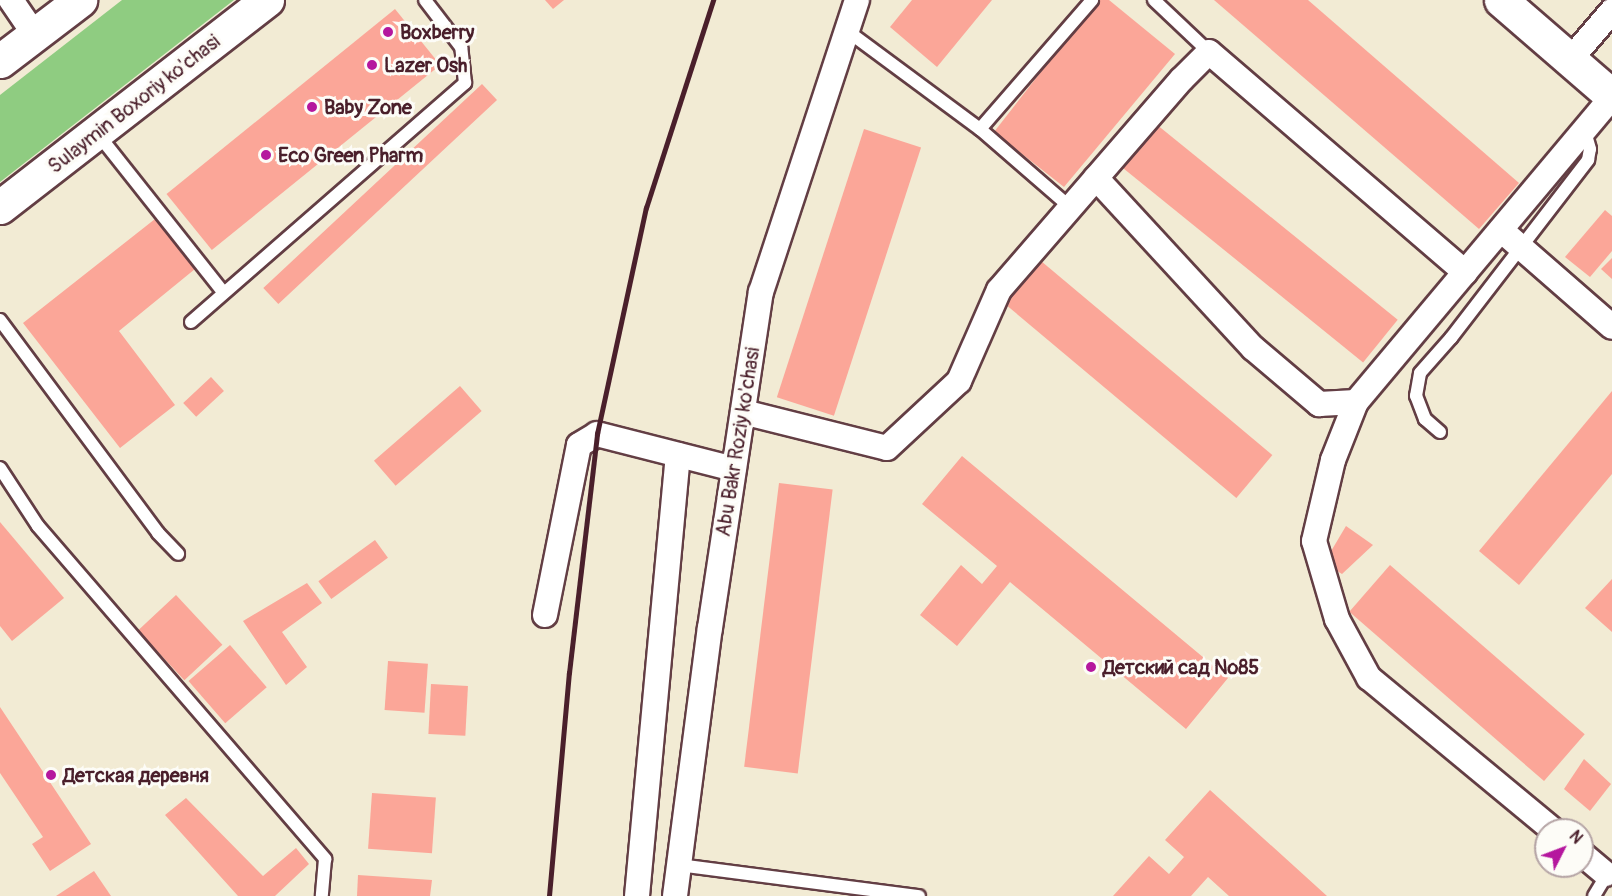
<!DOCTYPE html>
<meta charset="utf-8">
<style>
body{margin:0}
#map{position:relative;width:1612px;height:896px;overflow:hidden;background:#f2ebd4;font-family:Pangolin,sans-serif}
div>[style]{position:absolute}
.green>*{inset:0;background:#8fcc81}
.building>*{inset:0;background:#fba698;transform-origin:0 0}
.roads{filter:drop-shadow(2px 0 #633e44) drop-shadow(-2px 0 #633e44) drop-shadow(0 2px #633e44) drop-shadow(0 -2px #633e44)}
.lane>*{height:12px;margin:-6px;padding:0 6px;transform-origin:6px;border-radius:6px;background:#fff}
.street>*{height:24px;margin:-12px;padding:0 12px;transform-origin:12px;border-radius:12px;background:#fff}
.secondary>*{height:33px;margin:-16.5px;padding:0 16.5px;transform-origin:16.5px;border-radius:16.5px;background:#fff}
.rail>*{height:4.5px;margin:-2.25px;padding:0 2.25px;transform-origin:2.25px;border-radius:2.25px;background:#4a1f2b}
.dots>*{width:16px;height:16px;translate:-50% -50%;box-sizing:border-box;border:3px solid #fdfcf7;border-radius:50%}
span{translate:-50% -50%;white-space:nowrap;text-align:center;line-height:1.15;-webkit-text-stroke:6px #fdfcf7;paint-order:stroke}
.poi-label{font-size:20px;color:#4a1f2b;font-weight:700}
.left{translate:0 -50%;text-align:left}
.street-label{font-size:20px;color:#4a1f2b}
.north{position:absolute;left:1534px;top:818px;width:60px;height:60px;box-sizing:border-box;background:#fdfcf7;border:2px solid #b5a4a5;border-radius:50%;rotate:48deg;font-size:16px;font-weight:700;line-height:24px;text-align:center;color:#4a1f2b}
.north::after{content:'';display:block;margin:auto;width:21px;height:27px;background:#b5179e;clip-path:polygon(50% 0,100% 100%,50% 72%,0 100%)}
</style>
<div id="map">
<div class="green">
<div style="clip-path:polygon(122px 0,234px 0,0 182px,0 95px)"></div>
</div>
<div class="building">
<div style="clip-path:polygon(545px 0,564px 0,553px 9px)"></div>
<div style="clip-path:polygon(912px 0,992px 0,937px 67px,890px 27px)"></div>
<div style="clip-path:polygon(1097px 0,1109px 0,1175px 54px,1064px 187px,994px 132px)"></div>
<div style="clip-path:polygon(1214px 0,1308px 0,1519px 183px,1479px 229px)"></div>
<div style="left:395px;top:9px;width:72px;height:294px;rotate:51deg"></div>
<div style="left:482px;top:84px;width:22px;height:299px;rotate:47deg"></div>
<div style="left:1156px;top:124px;width:311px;height:55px;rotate:39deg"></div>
<div style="left:864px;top:129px;width:60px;height:282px;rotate:18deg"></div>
<div style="clip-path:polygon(1605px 210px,1612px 216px,1612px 251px,1590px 277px,1565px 257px)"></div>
<div style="clip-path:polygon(155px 219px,195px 269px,119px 331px,175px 405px,120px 448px,23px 323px)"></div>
<div style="clip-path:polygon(1612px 258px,1612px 279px,1601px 269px)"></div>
<div style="left:1041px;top:261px;width:302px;height:56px;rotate:40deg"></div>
<div style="left:211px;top:377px;width:19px;height:38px;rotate:47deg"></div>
<div style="left:460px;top:386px;width:33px;height:114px;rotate:49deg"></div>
<div style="clip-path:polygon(1612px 391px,1612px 474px,1519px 585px,1479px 551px)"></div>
<div style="clip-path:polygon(962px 456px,1228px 678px,1186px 729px,1010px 582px,957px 646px,920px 615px,961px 565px,982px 584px,997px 566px,922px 504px)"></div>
<div style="left:779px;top:483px;width:54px;height:286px;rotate:7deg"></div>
<div style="clip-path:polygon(0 522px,64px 598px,12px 641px,0 626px)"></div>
<div style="clip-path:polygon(1346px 526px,1373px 545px,1342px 574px,1324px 563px)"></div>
<div style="left:375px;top:540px;width:22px;height:70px;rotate:54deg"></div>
<div style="left:1390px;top:565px;width:258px;height:62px;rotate:41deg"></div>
<div style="clip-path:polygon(1612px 579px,1612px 632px,1585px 608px)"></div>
<div style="clip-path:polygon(307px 583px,322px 603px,282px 632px,307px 667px,286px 685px,243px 621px)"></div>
<div style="left:176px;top:595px;width:68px;height:52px;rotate:47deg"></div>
<div style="left:230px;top:645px;width:56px;height:55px;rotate:49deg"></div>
<div style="left:388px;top:661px;width:40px;height:49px;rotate:4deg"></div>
<div style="left:431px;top:684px;width:37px;height:50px;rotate:3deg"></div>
<div style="clip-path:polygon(0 707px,91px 844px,50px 871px,32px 844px,43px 837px,0 773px)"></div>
<div style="clip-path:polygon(1584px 759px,1611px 784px,1590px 811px,1564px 789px)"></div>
<div style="clip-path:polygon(1210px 790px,1327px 896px,1229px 896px,1208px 877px,1191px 896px,1113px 896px,1149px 856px,1169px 874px,1184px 857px,1165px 840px)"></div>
<div style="left:372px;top:793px;width:64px;height:56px;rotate:4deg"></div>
<div style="clip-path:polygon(186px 798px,263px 876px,296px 848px,309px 864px,275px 896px,238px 896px,165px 815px)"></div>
<div style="clip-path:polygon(94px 871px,111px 896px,56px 896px)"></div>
<div style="clip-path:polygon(358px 875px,432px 880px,430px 896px,357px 896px)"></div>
</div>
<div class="roads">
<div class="lane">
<div style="left:1154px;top:0;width:76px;rotate:43.4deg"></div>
<div style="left:846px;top:30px;width:167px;rotate:36.5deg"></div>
<div style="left:980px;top:129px;width:119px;rotate:40.9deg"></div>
<div style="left:980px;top:129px;width:171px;rotate:-49deg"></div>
<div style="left:97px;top:133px;width:203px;rotate:51.6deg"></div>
<div style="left:0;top:320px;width:265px;rotate:53.4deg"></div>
<div style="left:158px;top:533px;width:29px;rotate:46deg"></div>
<div style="left:191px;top:322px;width:364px;rotate:-41.1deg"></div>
<div style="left:465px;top:83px;width:36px;rotate:-96deg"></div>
<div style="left:461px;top:47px;width:59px;rotate:-127.5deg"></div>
<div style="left:1440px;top:432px;width:20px;rotate:-139deg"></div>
<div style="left:1425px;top:419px;width:25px;rotate:-111deg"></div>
<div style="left:1416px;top:396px;width:23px;rotate:-80deg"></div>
<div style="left:1420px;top:373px;width:47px;rotate:-48.5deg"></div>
<div style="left:1451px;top:338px;width:225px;rotate:-52.4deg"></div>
<div style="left:1588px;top:160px;width:11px;rotate:-80deg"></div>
<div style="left:1590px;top:149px;width:19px;rotate:-106deg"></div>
<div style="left:0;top:468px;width:69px;rotate:56.8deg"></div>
<div style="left:38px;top:526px;width:440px;rotate:49.2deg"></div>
<div style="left:325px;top:859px;width:37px;rotate:95deg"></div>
<div style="left:679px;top:865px;width:242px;rotate:7.4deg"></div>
<div style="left:1594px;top:896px;width:29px;rotate:-59deg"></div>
</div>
<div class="street">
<div style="left:11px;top:0;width:42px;rotate:55.6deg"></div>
<div style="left:1570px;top:60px;width:65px;rotate:-49.4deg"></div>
<div style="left:1096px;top:178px;width:231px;rotate:47.3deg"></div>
<div style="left:1253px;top:348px;width:87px;rotate:40.3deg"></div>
<div style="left:1319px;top:404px;width:37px;rotate:-3deg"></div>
<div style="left:1501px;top:230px;width:147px;rotate:41.1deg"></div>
<div style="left:743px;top:412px;width:148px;rotate:14deg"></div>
<div style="left:887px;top:448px;width:98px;rotate:-42.9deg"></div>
<div style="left:959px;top:381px;width:99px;rotate:-66.3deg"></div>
<div style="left:999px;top:290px;width:279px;rotate:-49.1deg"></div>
<div style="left:1182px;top:79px;width:38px;rotate:-45deg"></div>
<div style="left:1209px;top:52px;width:338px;rotate:40.7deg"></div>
<div style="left:545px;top:615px;width:173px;rotate:-78.7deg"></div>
<div style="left:579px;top:445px;width:21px;rotate:-31deg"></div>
<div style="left:597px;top:434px;width:141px;rotate:14.3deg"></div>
<div style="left:1553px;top:830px;width:239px;rotate:-140.4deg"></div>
<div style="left:1369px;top:678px;width:67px;rotate:-118.5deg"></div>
<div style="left:1337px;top:619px;width:81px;rotate:-106.4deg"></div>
<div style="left:1314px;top:541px;width:83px;rotate:-76.8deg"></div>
<div style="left:1333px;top:460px;width:62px;rotate:-68.4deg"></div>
<div style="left:1356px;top:402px;width:398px;rotate:-50deg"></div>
<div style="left:1582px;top:854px;width:31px;rotate:40deg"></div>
<div style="left:637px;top:896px;width:443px;rotate:-84.7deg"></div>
<div style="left:675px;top:896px;width:270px;rotate:-82.6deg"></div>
<div style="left:710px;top:628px;width:340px;rotate:-81.4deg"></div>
<div style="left:761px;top:292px;width:307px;rotate:-71.8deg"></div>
</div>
<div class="secondary">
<div style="left:1501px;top:0;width:147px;rotate:40.9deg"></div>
<div style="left:0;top:61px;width:101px;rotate:-37.3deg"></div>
<div style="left:0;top:207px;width:338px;rotate:-37.8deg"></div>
</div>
</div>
<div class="rail">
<div style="left:549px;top:896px;width:224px;rotate:-84.9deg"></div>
<div style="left:569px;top:673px;width:241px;rotate:-83.3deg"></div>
<div style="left:597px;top:434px;width:231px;rotate:-77.8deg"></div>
<div style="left:646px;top:208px;width:219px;rotate:-72.1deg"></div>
</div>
<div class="dots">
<div style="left:388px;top:32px;background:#b5179e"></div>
<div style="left:372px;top:65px;background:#b5179e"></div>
<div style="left:312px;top:107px;background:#b5179e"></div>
<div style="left:266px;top:155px;background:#b5179e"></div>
<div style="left:1091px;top:667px;background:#b5179e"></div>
<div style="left:51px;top:775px;background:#b5179e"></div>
</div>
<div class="poi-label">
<span class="left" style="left:400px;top:32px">Boxberry</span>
<span class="left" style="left:384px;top:65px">Lazer Osh</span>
<span class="left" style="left:324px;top:107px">Baby Zone</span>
<span class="left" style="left:278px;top:155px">Eco Green Pharm</span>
<span class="left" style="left:1103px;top:667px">Детский сад №85</span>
<span class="left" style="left:63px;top:775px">Детская деревня</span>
</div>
<div class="street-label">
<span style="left:134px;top:104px;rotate:-38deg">Sulaymin Boxoriy ko'chasi</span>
<span style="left:738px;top:442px;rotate:-81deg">Abu Bakr Roziy ko'chasi</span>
</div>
<div class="north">N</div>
</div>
